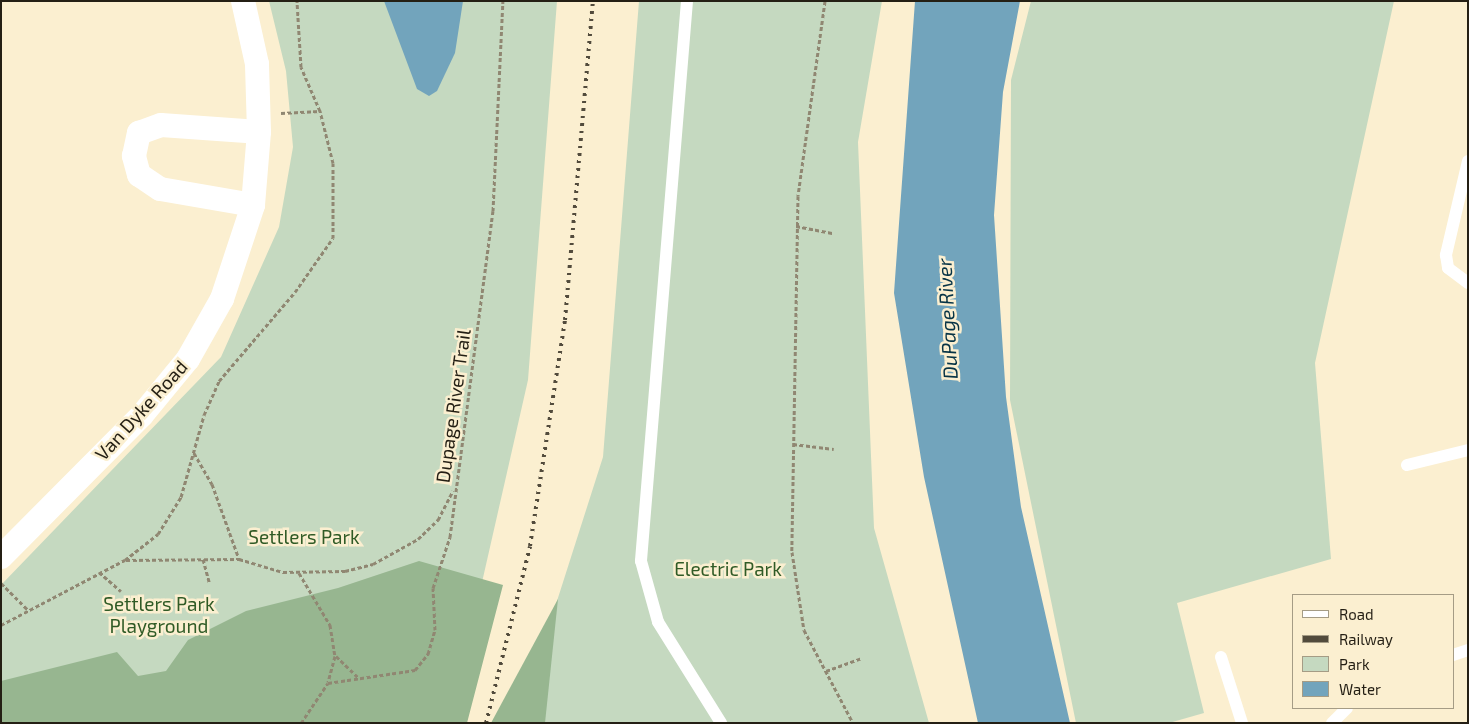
<!DOCTYPE html>
<style>
body{margin:0}
#map{position:relative;width:1469px;height:724px;overflow:hidden;background:#fbefd0;font-family:"Exo 2",sans-serif}
div>[style]{position:absolute}
.green>*{inset:0;background:#c5d9c0}
.forest>*{inset:0;background:#97b690}
.water>*{inset:0;background:#72a4bc}
.path>*{height:3px;margin-top:-1.5px;transform-origin:0;background:repeating-linear-gradient(90deg,#908772 0 4px,transparent 0 6.5px)}
.service>*{height:12px;margin:-6px;padding:0 6px;transform-origin:6px;border-radius:6px;background:#fff}
.minor>*{height:24px;margin:-12px;padding:0 12px;transform-origin:12px;border-radius:12px;background:#fff}
.rail>*{height:4px;margin-top:-2px;transform-origin:0;background:repeating-linear-gradient(90deg,#524b3c 0 2.5px,transparent 0 7.5px)}
span{translate:-50% -50%;white-space:nowrap;text-align:center;line-height:1.15;-webkit-text-stroke:5px #fbefd0;paint-order:stroke}
.street-label{font-size:19px;color:#241f14}
.park-label{font-size:19px;color:#305b26}
.water-label{font-size:20px;color:#073446;font-style:italic}
.frame{position:absolute;inset:0;border:2px solid #241f14;pointer-events:none}
.legend{position:absolute;left:1292px;top:594px;width:162px;height:115px;box-sizing:border-box;background:#fbefd0;border:1px solid #a59c85;margin:0;padding:6px 9px;list-style:none;font-size:15px;color:#241f14}
.legend li{display:flex;align-items:center;gap:10px;height:25px}
.legend b{width:25px;border:1px solid #a59c85}
</style>
<div id="map">
<div class="green">
<div style="clip-path:polygon(269px 1px,557px 1px,528px 380px,450px 723px,1px 723px,1px 585px,221px 357px,279px 227px,293px 147px,286px 71px)"></div>
<div style="clip-path:polygon(639px 1px,882px 1px,858px 142px,874px 528px,929px 723px,518px 723px,603px 457px)"></div>
<div style="clip-path:polygon(1031px 1px,1394px 1px,1315px 363px,1331px 559px,1177px 603px,1204px 713px,1169px 723px,1076px 723px,1010px 400px,1011px 80px)"></div>
</div>
<div class="forest">
<div style="clip-path:polygon(419px 561px,503px 585px,467px 723px,1px 723px,1px 681px,117px 652px,138px 676px,166px 671px,188px 640px,246px 611px,338px 588px)"></div>
<div style="clip-path:polygon(558px 599px,545px 723px,491px 723px)"></div>
</div>
<div class="water">
<div style="clip-path:polygon(384px 1px,463px 1px,455px 53px,437px 91px,429px 96px,417px 89px)"></div>
<div style="clip-path:polygon(915px 1px,1020px 1px,1003px 92px,994px 215px,1006px 397px,1021px 507px,1070px 723px,978px 723px,924px 477px,894px 293px)"></div>
</div>
<div class="path">
<div style="left:825px;top:1px;width:197px;rotate:97.9deg"></div>
<div style="left:798px;top:196px;width:356px;rotate:91deg"></div>
<div style="left:792px;top:552px;width:79px;rotate:81.3deg"></div>
<div style="left:804px;top:630px;width:105px;rotate:62.2deg"></div>
<div style="left:281px;top:113px;width:39px;rotate:-3deg"></div>
<div style="left:796px;top:226px;width:38px;rotate:11deg"></div>
<div style="left:793px;top:444px;width:41px;rotate:7deg"></div>
<div style="left:194px;top:453px;width:36px;rotate:60deg"></div>
<div style="left:212px;top:484px;width:80px;rotate:70.2deg"></div>
<div style="left:203px;top:559px;width:24px;rotate:75deg"></div>
<div style="left:126px;top:560px;width:113px;rotate:-0.5deg"></div>
<div style="left:239px;top:559px;width:46px;rotate:16.5deg"></div>
<div style="left:283px;top:572px;width:62px;rotate:-0.9deg"></div>
<div style="left:345px;top:571px;width:29px;rotate:-14deg"></div>
<div style="left:373px;top:564px;width:51px;rotate:-29.1deg"></div>
<div style="left:418px;top:539px;width:28px;rotate:-44deg"></div>
<div style="left:438px;top:520px;width:33px;rotate:-63deg"></div>
<div style="left:99px;top:572px;width:29px;rotate:41deg"></div>
<div style="left:299px;top:573px;width:61px;rotate:59.2deg"></div>
<div style="left:330px;top:625px;width:31px;rotate:81deg"></div>
<div style="left:335px;top:656px;width:27px;rotate:105deg"></div>
<div style="left:1px;top:583px;width:37px;rotate:45deg"></div>
<div style="left:1px;top:625px;width:140px;rotate:-27.7deg"></div>
<div style="left:125px;top:560px;width:42px;rotate:-38.2deg"></div>
<div style="left:158px;top:534px;width:44px;rotate:-58.1deg"></div>
<div style="left:181px;top:497px;width:85px;rotate:-74.3deg"></div>
<div style="left:204px;top:415px;width:37px;rotate:-66deg"></div>
<div style="left:219px;top:381px;width:117px;rotate:-49.5deg"></div>
<div style="left:295px;top:292px;width:66px;rotate:-54.9deg"></div>
<div style="left:333px;top:238px;width:75px;rotate:-90deg"></div>
<div style="left:333px;top:163px;width:54px;rotate:-104deg"></div>
<div style="left:320px;top:111px;width:48px;rotate:-113.4deg"></div>
<div style="left:301px;top:67px;width:66px;rotate:-93.5deg"></div>
<div style="left:336px;top:656px;width:30px;rotate:44deg"></div>
<div style="left:826px;top:671px;width:37px;rotate:-20deg"></div>
<div style="left:301px;top:723px;width:48px;rotate:-56deg"></div>
<div style="left:328px;top:683px;width:88px;rotate:-8.5deg"></div>
<div style="left:415px;top:670px;width:21px;rotate:-51deg"></div>
<div style="left:428px;top:654px;width:25px;rotate:-74deg"></div>
<div style="left:435px;top:630px;width:42px;rotate:-92.7deg"></div>
<div style="left:433px;top:588px;width:54px;rotate:-71.6deg"></div>
<div style="left:450px;top:537px;width:329px;rotate:-82.5deg"></div>
<div style="left:493px;top:211px;width:210px;rotate:-87.3deg"></div>
</div>
<div class="service">
<div style="left:687px;top:1px;width:562px;rotate:94.7deg"></div>
<div style="left:641px;top:561px;width:63px;rotate:74.4deg"></div>
<div style="left:658px;top:622px;width:119px;rotate:58deg"></div>
<div style="left:1468px;top:161px;width:97px;rotate:103.2deg"></div>
<div style="left:1446px;top:255px;width:13px;rotate:81deg"></div>
<div style="left:1448px;top:268px;width:25px;rotate:37deg"></div>
<div style="left:1407px;top:465px;width:63px;rotate:-13.8deg"></div>
<div style="left:1453px;top:655px;width:16px;rotate:-18deg"></div>
<div style="left:1221px;top:657px;width:69px;rotate:72.3deg"></div>
<div style="left:1332px;top:723px;width:21px;rotate:-45deg"></div>
</div>
<div class="minor">
<div style="left:253px;top:205px;width:94px;rotate:-170.2deg"></div>
<div style="left:160px;top:189px;width:25px;rotate:-146deg"></div>
<div style="left:139px;top:175px;width:20px;rotate:-105deg"></div>
<div style="left:134px;top:156px;width:24px;rotate:-78deg"></div>
<div style="left:139px;top:133px;width:23px;rotate:-20deg"></div>
<div style="left:161px;top:125px;width:98px;rotate:4.1deg"></div>
<div style="left:1px;top:557px;width:200px;rotate:-45.2deg"></div>
<div style="left:142px;top:415px;width:72px;rotate:-50.6deg"></div>
<div style="left:188px;top:359px;width:69px;rotate:-60.5deg"></div>
<div style="left:222px;top:299px;width:99px;rotate:-71.7deg"></div>
<div style="left:253px;top:205px;width:73px;rotate:-85.3deg"></div>
<div style="left:259px;top:132px;width:68px;rotate:-91.7deg"></div>
<div style="left:257px;top:64px;width:65px;rotate:-102.5deg"></div>
</div>
<div class="rail">
<div style="left:486px;top:723px;width:182px;rotate:-76deg"></div>
<div style="left:530px;top:546px;width:229px;rotate:-81.2deg"></div>
<div style="left:565px;top:320px;width:320px;rotate:-85deg"></div>
</div>
<div class="street-label">
<span style="left:453px;top:406px;rotate:-82deg">Dupage River Trail</span>
<span style="left:141px;top:410px;rotate:-48deg">Van Dyke Road</span>
</div>
<div class="park-label">
<span style="left:304px;top:537px">Settlers Park</span>
<span style="left:728px;top:569px">Electric Park</span>
<span style="left:159px;top:615px">Settlers Park<br>Playground</span>
</div>
<div class="water-label">
<span style="left:947px;top:319px;rotate:-93deg">DuPage River</span>
</div>
<div class="frame"></div>
<ul class="legend">
<li><b style="height:6px;background:#fff"></b>Road</li>
<li><b style="height:6px;background:#524b3c"></b>Railway</li>
<li><b style="height:14px;background:#c5d9c0"></b>Park</li>
<li><b style="height:14px;background:#72a4bc"></b>Water</li>
</ul>
</div>
